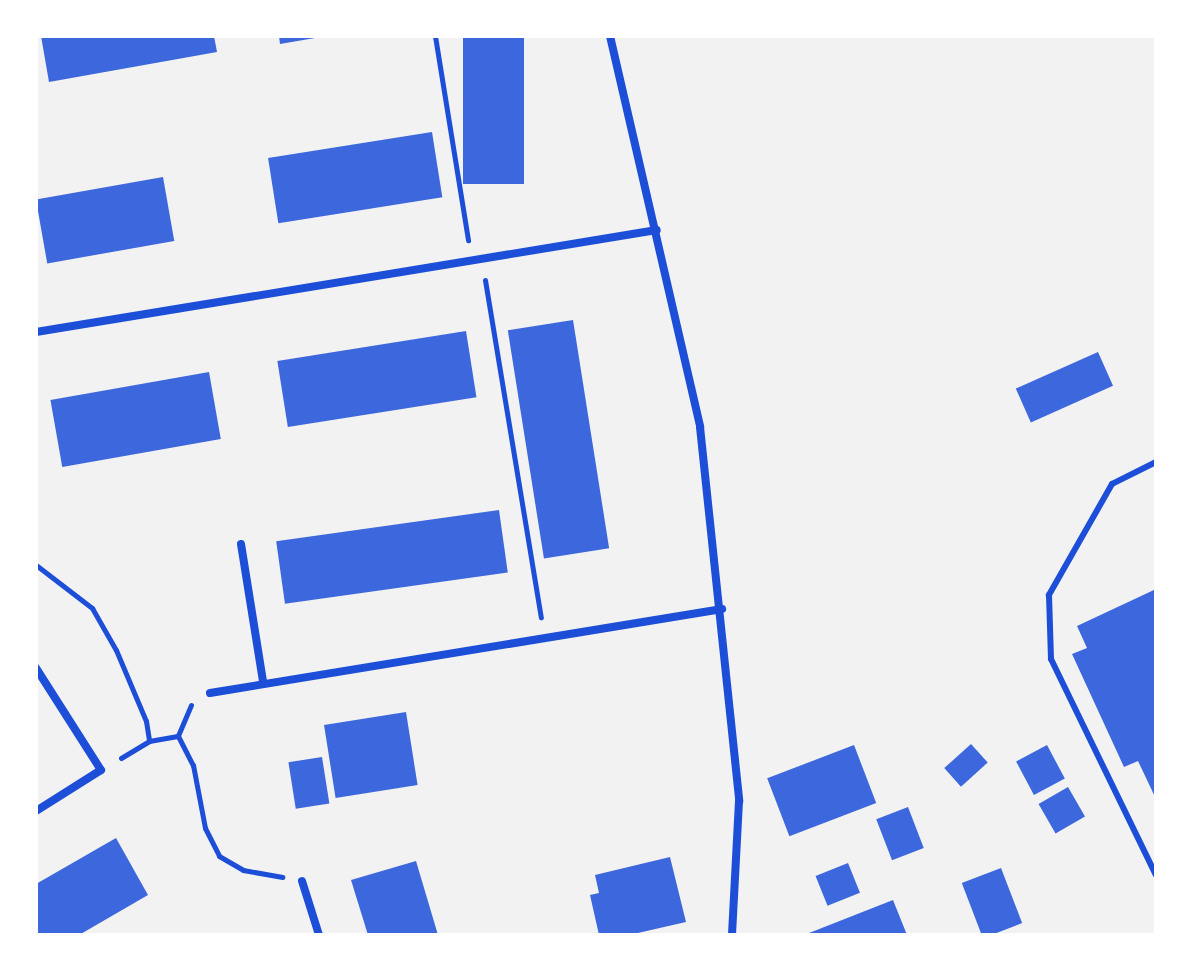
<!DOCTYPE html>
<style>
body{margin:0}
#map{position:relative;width:1192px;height:971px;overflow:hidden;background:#f2f2f2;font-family:"DM Sans",sans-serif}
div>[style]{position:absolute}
.building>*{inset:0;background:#3d67dc;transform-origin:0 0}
.path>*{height:5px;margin:-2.5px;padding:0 2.5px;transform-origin:2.5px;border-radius:2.5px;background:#1d4ed8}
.service>*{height:6px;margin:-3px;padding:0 3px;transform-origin:3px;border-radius:3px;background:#1d4ed8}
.minor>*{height:8px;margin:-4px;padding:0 4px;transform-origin:4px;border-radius:4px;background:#1d4ed8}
span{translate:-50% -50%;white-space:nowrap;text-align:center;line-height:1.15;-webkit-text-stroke:8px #fff;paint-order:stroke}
.frame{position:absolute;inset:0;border:38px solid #fff;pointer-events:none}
</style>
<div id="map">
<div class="building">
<div style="clip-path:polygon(41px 36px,214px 36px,217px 52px,49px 82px)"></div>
<div style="clip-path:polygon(279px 36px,315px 36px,315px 38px,280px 44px)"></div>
<div style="left:463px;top:36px;width:61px;height:148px"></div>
<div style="left:432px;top:132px;width:66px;height:166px;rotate:81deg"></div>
<div style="left:163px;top:177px;width:65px;height:129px;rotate:80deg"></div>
<div style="left:573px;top:320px;width:231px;height:66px;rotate:81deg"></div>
<div style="left:466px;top:331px;width:67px;height:191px;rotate:81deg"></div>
<div style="left:1098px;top:352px;width:37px;height:90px;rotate:66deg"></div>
<div style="left:209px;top:372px;width:68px;height:161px;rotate:80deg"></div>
<div style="left:499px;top:510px;width:63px;height:225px;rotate:82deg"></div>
<div style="clip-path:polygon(1156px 589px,1156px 799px,1138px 761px,1124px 767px,1072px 654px,1087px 648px,1077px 626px)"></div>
<div style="left:406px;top:712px;width:74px;height:83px;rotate:81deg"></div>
<div style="left:971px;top:744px;width:25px;height:36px;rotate:48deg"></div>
<div style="left:854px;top:745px;width:62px;height:93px;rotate:69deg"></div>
<div style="left:1047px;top:745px;width:38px;height:35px;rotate:62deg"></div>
<div style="left:322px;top:757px;width:47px;height:34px;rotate:81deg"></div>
<div style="left:1068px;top:787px;width:34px;height:34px;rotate:60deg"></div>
<div style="left:908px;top:807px;width:44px;height:34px;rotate:69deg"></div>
<div style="clip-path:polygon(116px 838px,148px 895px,79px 935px,36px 935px,36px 884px)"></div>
<div style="clip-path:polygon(670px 857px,686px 922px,629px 935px,599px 935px,590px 895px,599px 893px,595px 875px)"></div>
<div style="clip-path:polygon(416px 861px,438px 935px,368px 935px,351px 880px)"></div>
<div style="left:848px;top:863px;width:32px;height:35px;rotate:68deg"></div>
<div style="left:1001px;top:868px;width:59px;height:42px;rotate:69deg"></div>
<div style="clip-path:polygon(893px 900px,907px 935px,804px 935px)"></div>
</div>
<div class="path">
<div style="left:435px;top:36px;width:207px;rotate:80.8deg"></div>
<div style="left:485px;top:280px;width:342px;rotate:80.6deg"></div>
<div style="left:36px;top:565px;width:71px;rotate:37.5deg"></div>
<div style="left:92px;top:608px;width:48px;rotate:60.3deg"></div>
<div style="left:116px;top:650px;width:77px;rotate:67.1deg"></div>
<div style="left:146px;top:721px;width:20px;rotate:81deg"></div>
<div style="left:191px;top:705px;width:34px;rotate:113deg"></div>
<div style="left:178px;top:736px;width:33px;rotate:63deg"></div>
<div style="left:193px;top:765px;width:64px;rotate:79.2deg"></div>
<div style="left:205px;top:828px;width:31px;rotate:63deg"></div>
<div style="left:219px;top:856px;width:28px;rotate:30deg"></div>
<div style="left:243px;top:870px;width:40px;rotate:10deg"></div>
<div style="left:121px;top:758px;width:33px;rotate:-31deg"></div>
<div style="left:149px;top:741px;width:29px;rotate:-10deg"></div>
</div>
<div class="service">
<div style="left:1156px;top:462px;width:49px;rotate:153.4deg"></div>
<div style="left:1112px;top:484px;width:128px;rotate:119.6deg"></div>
<div style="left:1049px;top:595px;width:64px;rotate:88.2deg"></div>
<div style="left:1051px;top:659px;width:240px;rotate:64.1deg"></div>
</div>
<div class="minor">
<div style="left:610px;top:36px;width:401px;rotate:77deg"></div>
<div style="left:700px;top:427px;width:376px;rotate:84deg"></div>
<div style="left:739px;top:801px;width:134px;rotate:93deg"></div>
<div style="left:36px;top:332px;width:629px;rotate:-9.33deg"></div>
<div style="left:241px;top:544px;width:139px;rotate:80.9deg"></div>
<div style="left:36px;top:668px;width:121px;rotate:57.5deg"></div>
<div style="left:101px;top:770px;width:77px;rotate:147.8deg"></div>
<div style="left:210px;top:693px;width:519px;rotate:-9.32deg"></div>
<div style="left:302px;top:881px;width:57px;rotate:72.5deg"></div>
</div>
<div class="frame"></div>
</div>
